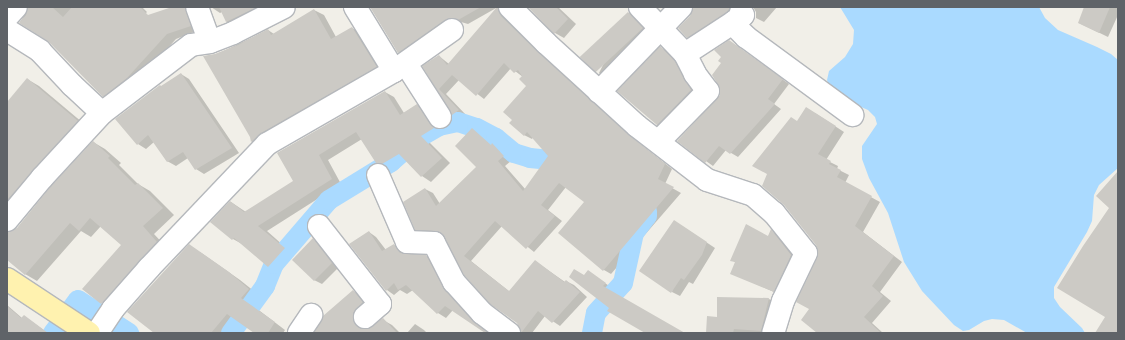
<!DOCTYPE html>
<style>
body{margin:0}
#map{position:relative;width:1125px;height:340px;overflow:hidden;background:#f1efe8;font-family:Manrope,sans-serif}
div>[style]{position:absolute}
.water>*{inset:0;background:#aadaff}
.shadow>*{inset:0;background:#0003}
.canal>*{height:20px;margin:-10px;padding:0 10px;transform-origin:10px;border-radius:10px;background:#aadaff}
.building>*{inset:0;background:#cccac5;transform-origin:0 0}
.roads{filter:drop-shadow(1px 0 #b5b8bc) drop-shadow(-1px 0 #b5b8bc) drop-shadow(0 1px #b5b8bc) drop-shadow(0 -1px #b5b8bc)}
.minor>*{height:22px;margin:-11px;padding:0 11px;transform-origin:11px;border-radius:11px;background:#fff}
.major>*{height:22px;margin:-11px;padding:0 11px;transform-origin:11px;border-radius:11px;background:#fff2af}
span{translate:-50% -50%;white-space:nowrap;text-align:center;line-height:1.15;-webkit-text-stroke:4px #fff;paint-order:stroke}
.frame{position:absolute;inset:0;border:8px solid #5f6368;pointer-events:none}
</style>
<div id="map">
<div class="water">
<div style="clip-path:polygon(840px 7px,1039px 7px,1045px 18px,1058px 30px,1097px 47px,1111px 54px,1118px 60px,1118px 168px,1099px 185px,1094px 195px,1092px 221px,1087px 232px,1054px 287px,1054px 298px,1060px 307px,1082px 328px,1085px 333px,1027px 333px,1004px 320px,992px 319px,984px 321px,969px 330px,963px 331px,954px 325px,922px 291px,904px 262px,888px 213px,869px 178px,862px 159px,862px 146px,877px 124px,875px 117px,868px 110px,852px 103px,829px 87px,827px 80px,829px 71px,845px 57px,853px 44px,854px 30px)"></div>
</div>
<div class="shadow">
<div style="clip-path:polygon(29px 7px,142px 7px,147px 12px,140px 19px,175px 7px,192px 7px,199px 30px,176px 39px,136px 83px,112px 101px,104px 96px,50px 42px,20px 22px,29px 9px)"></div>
<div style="clip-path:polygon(211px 7px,270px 7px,234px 26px,227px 22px,222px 12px,220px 13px)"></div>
<div style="clip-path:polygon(371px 7px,498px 7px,505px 11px,509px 21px,545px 58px,636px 141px,672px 169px,665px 184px,681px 193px,611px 274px,604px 270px,586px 202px,566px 187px,548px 210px,562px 221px,534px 252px,502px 226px,471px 261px,510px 292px,535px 261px,565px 282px,566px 281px,574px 285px,587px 297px,560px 326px,545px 316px,532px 333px,522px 332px,518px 323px,443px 234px,424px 234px,416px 229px,425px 189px,433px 193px,440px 204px,478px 167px,473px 130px,500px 149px,511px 161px,505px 166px,526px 190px,549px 156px,533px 137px,532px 139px,524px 135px,513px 120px,527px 86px,523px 77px,511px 68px,484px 99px,459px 80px,446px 94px,466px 115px,460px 119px,453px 114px,424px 67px,439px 56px,449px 64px,498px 7px,468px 24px,461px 22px,454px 24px,407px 57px,398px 52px)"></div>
<div style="clip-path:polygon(529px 7px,558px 7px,576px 24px,564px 38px,555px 33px)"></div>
<div style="clip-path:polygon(694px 7px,743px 7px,696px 42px,687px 37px)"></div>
<div style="clip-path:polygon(753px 7px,777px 7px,764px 22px,756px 18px,756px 12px)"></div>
<div style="clip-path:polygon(1086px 7px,1118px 7px,1118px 15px,1108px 37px,1079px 23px)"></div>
<div style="clip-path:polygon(314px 10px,324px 15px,336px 37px,352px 28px,362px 34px,385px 72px,261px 147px,252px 142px,251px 137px,215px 55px,268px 30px,274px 34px)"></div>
<div style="clip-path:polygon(629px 13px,638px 18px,651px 34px,608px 79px,599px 73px)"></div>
<div style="clip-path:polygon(736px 46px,789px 84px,774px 104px,781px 109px,738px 157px,726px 150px,713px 166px,678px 141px,721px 95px)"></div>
<div style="clip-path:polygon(661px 48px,667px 51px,681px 66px,698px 94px,664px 128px,657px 125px)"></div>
<div style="clip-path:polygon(181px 74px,189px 79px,239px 153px,204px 174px,196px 169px,188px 158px,176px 166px,167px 161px,154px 142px,146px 149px,138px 144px,162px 87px)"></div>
<div style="clip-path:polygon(27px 79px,39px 86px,89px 128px,7px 223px,7px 111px)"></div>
<div style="clip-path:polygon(385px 92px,394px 97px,404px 113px,417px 105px,426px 110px,442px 133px,429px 142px,450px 163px,431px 182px,422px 176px,406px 160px,392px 168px,386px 168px,376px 162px,362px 139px,328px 160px,341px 184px,267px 231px,293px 254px,278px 271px,242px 244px,233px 239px,231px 202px,246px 212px,295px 181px,278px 153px)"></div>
<div style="clip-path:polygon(815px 113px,844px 132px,826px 160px,838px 166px,837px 169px,849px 175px,845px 183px,880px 202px,863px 232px,902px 262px,880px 292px,891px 301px,872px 323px,883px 333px,818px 333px,811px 309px,819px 251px)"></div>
<div style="clip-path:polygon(93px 142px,105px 149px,121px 163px,119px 165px,138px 184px,150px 191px,174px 215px,154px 234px,168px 249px,114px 310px,84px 289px,122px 245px,101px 226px,91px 237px,81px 231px,37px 281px,25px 274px,8px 259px,7px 261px,7px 232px,17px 229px)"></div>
<div style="clip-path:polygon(682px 226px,715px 248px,693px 284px,689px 282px,680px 296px,672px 292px)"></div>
<div style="clip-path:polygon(771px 231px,780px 236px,800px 260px,783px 296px,731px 273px,736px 263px,732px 260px,768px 237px)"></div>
<div style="clip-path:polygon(369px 232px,376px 237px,386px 250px,394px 245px,405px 254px,426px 256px,434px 261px,452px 296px,488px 333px,453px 310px,446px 318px,438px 313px,413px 290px,407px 294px,400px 290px,394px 295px,387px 290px,351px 245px)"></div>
<div style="clip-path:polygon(313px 240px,321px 244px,339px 267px,322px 284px,314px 280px)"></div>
<div style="clip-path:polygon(200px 252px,240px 280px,260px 296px,252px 305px,285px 330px,283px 333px,256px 333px,238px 320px,227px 333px,155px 333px)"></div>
<div style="clip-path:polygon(588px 271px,612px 288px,610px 291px,675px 333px,647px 333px,610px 307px,584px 276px)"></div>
<div style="clip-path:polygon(353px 291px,363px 297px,372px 308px,362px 326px,364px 330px,368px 330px,383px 320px,392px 325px,400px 333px,315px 333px)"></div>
<div style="clip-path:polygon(769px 299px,776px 303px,768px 333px,707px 333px,718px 318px)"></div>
<div style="clip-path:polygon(7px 305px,22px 318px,24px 316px,45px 331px,44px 333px,7px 333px)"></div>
<div style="clip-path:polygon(415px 324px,424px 330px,427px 333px,407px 333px)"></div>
</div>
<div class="canal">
<div style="left:53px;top:333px;width:41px;rotate:-52.9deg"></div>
<div style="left:78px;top:300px;width:61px;rotate:32.9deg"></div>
<div style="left:231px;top:333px;width:58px;rotate:-54.1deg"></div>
<div style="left:265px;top:286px;width:24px;rotate:-68deg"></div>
<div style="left:274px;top:264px;width:84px;rotate:-49.3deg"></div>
<div style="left:329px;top:200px;width:73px;rotate:-31.5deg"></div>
<div style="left:391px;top:162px;width:38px;rotate:-41deg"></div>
<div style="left:420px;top:137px;width:22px;rotate:-30deg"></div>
<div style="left:439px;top:126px;width:19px;rotate:-12deg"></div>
<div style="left:458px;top:122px;width:20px;rotate:18deg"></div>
<div style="left:477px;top:128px;width:21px;rotate:28deg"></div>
<div style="left:496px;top:138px;width:23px;rotate:40deg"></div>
<div style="left:514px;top:153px;width:17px;rotate:17deg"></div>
<div style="left:530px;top:158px;width:41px;rotate:5.6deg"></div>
<div style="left:592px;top:333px;width:20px;rotate:-79deg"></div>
<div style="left:596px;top:313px;width:40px;rotate:-48deg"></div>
<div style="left:623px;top:283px;width:51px;rotate:-77.6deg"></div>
<div style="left:634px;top:233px;width:21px;rotate:-53deg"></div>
<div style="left:647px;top:216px;width:5px;rotate:-90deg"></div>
</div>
<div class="building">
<div style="clip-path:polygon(28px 7px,52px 7px,63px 17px,72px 7px,140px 7px,148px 15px,172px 7px,185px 7px,191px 26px,167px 34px,127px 78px,103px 97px,49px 42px,19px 23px,26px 15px)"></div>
<div style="clip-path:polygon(219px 7px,255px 7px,255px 8px,226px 22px)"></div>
<div style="clip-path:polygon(370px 7px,481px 7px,458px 20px,451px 18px,445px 20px,398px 53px)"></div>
<div style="clip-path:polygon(497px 7px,501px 16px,538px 52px,629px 135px,665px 164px,658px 179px,674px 187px,603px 271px,558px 233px,584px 202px,559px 183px,541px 205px,555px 216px,526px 249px,495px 221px,464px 256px,509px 291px,535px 260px,564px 282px,566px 280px,580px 292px,552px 323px,538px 311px,521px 333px,517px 323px,490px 304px,464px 275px,441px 233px,434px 231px,415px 230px,403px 202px,425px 188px,436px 206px,476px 167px,455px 146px,472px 128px,491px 145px,492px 143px,504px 156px,498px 161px,523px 191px,548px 156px,527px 132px,524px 136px,509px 123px,512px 120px,503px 112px,526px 86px,519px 79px,522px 76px,518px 70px,514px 73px,504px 63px,476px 96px,452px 75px,439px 89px,459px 110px,452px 115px,422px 66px,439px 55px,447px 65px)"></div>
<div style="clip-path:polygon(528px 7px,556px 7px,568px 19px,554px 34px)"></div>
<div style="clip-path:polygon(693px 7px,730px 7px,727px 12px,687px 38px,678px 28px,690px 16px)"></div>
<div style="clip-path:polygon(1084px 7px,1110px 7px,1099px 33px,1078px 23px)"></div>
<div style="clip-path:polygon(314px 9px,331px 39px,352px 27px,377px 67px,261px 133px,251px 142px,250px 137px,203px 56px,215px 54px,238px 45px,268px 29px,271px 35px)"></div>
<div style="left:628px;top:12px;width:22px;height:66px;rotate:47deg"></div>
<div style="clip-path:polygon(729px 40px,783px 79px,768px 99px,775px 104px,730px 154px,719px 146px,705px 163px,677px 141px,720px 95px,720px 88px,712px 75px,721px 63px,718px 61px,721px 57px,714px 50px)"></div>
<div style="clip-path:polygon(660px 46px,675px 61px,691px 90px,657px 125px,617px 91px)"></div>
<div style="clip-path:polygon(181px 73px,232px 148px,195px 170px,183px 152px,167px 162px,148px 135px,137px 145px,115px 119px,160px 85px,161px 86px)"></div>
<div style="clip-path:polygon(27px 78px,78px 121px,7px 200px,7px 102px)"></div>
<div style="clip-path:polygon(385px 91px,400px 115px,417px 104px,434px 128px,421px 136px,442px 158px,421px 177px,399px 154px,382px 164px,376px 163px,356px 132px,319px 155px,332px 179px,258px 226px,285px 248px,268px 267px,234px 238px,232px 240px,210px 222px,230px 201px,244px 212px,293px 181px,277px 153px)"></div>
<div style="clip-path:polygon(806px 107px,836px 126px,818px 154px,831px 161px,829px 164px,841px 170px,837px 177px,872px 196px,855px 226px,894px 256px,872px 286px,883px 296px,864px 317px,881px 333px,817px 333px,801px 320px,809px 309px,796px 302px,817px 258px,818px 251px,816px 245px,784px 205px,762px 186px,767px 174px,752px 166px,791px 117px,797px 121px)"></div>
<div style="clip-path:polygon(93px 141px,110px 156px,108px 158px,135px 185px,138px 183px,163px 208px,143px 226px,157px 242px,101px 304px,82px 289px,121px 245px,90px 218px,79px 231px,70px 223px,25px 275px,7px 260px,7px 232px,17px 228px,51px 186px)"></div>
<div style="clip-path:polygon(1118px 171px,1118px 333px,1095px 333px,1105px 317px,1057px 288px,1083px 246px,1109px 208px,1096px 196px)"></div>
<div style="clip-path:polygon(674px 220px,707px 242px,702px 255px,684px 280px,681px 278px,671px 293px,639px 271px)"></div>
<div style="clip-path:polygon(746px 224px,768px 236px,771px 229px,791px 255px,774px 292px,730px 274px,735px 262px,730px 261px)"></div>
<div style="clip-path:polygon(369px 231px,382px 251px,394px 244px,400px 253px,426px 255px,445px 290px,473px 321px,488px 333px,485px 333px,445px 306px,437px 314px,406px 285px,398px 290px,394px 283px,386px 291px,349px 244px)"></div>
<div style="clip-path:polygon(313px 238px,332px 263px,314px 281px,292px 260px)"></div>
<div style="clip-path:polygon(189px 244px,229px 272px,249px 289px,241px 298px,275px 322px,268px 333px,254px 333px,227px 314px,211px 333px,154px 333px,127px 312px)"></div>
<div style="clip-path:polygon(574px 269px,584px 275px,588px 270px,606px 283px,603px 286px,685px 333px,645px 333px,607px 311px,609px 308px,569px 277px)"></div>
<div style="clip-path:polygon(353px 290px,363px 302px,353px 313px,353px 320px,356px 325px,361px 329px,368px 329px,383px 318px,397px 333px,314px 333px,323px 316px)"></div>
<div style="clip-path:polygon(717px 297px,769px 298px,761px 331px,734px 329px,733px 333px,706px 333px,707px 316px,717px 317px)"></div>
<div style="clip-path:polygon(7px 306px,21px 318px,24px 315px,48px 333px,7px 333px)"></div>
</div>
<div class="roads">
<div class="minor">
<div style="left:197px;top:7px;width:37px;rotate:70deg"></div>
<div style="left:210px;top:42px;width:25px;rotate:-21deg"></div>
<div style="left:233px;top:33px;width:57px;rotate:-27deg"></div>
<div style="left:355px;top:7px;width:75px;rotate:58.6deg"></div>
<div style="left:510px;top:7px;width:51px;rotate:45deg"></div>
<div style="left:546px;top:43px;width:123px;rotate:42.4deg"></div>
<div style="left:637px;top:126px;width:88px;rotate:37.6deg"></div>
<div style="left:707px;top:180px;width:48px;rotate:18.1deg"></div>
<div style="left:753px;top:195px;width:28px;rotate:41deg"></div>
<div style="left:774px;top:213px;width:51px;rotate:51.3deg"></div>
<div style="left:806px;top:253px;width:53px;rotate:115.6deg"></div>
<div style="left:783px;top:301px;width:34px;rotate:107deg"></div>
<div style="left:640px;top:7px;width:65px;rotate:46.2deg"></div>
<div style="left:685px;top:54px;width:22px;rotate:63deg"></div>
<div style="left:695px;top:74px;width:21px;rotate:53deg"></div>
<div style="left:708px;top:91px;width:71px;rotate:134.4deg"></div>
<div style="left:7px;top:17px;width:13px;rotate:-48deg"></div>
<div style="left:734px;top:22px;width:5px;rotate:68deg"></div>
<div style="left:736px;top:27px;width:14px;rotate:45deg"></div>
<div style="left:746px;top:37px;width:132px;rotate:36.3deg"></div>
<div style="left:7px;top:30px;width:39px;rotate:32deg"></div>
<div style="left:40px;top:51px;width:47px;rotate:46.7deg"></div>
<div style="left:72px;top:85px;width:41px;rotate:43deg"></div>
<div style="left:685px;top:54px;width:59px;rotate:-33.1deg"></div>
<div style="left:734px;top:22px;width:11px;rotate:-38deg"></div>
<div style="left:743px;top:15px;width:3px;rotate:-135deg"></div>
<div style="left:406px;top:64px;width:63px;rotate:57.3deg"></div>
<div style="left:599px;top:92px;width:118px;rotate:-46deg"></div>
<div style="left:378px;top:175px;width:73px;rotate:66.6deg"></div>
<div style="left:407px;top:242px;width:27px;rotate:2deg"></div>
<div style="left:434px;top:243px;width:44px;rotate:62.9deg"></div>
<div style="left:454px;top:282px;width:42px;rotate:47.9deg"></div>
<div style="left:482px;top:313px;width:34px;rotate:37deg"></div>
<div style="left:7px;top:220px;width:55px;rotate:-50.2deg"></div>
<div style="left:42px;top:178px;width:88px;rotate:-47.3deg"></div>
<div style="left:102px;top:113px;width:112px;rotate:-37.4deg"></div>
<div style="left:191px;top:45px;width:19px;rotate:-9deg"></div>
<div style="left:319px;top:226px;width:99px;rotate:52deg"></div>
<div style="left:380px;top:304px;width:20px;rotate:139deg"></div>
<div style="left:97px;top:333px;width:29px;rotate:-56deg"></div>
<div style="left:113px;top:309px;width:55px;rotate:-48.7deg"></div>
<div style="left:149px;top:268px;width:171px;rotate:-46.4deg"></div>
<div style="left:267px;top:144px;width:146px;rotate:-29.9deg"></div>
<div style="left:394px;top:71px;width:71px;rotate:-35.3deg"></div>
<div style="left:299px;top:333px;width:22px;rotate:-56deg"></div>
</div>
<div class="major">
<div style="left:7px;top:279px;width:98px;rotate:33.4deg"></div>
</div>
</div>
<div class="frame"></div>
</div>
